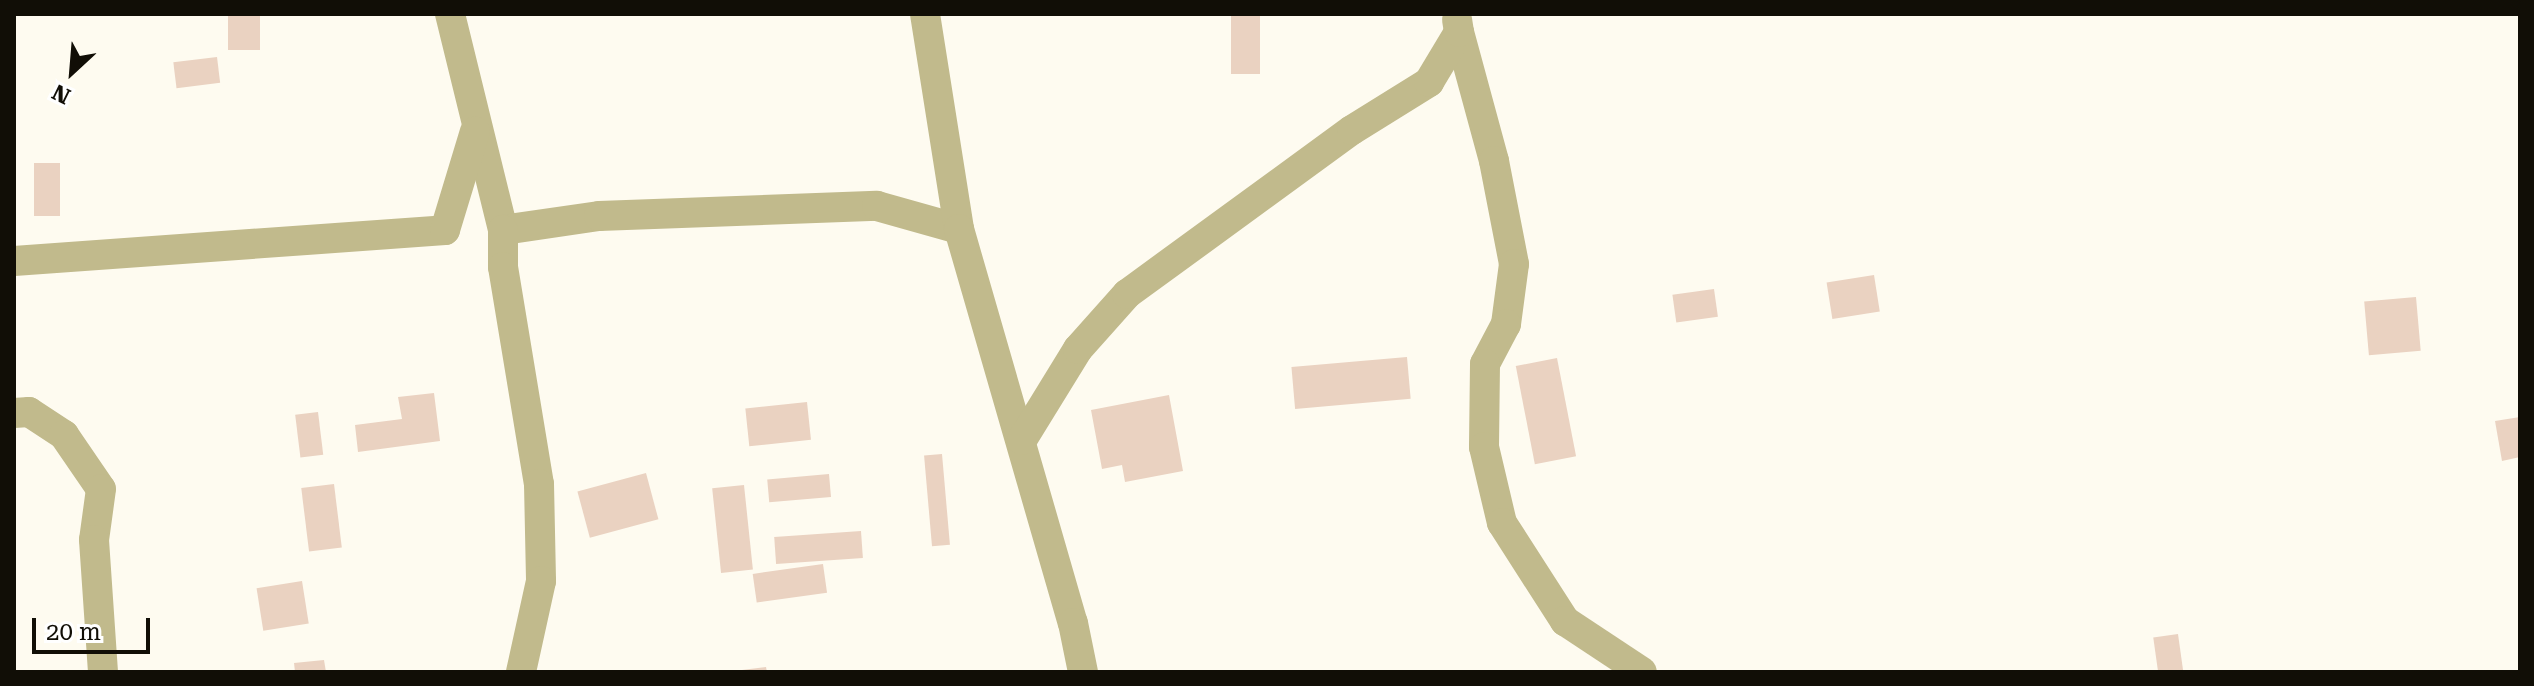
<!DOCTYPE html>
<style>
body{margin:0}
#map{position:relative;width:2534px;height:686px;overflow:hidden;background:#fefbf0;font-family:"Roboto Serif",serif}
div>[style]{position:absolute}
.building>*{inset:0;background:#ead2c1;transform-origin:0 0}
.minor>*{height:30px;margin:-15px;padding:0 15px;transform-origin:15px;border-radius:15px;background:#c1ba8c}
span{translate:-50% -50%;white-space:nowrap;text-align:center;line-height:1.15;-webkit-text-stroke:6px #fff;paint-order:stroke}
.frame{position:absolute;inset:0;border:16px solid #110e06;pointer-events:none}
.north{position:absolute;left:32px;top:32px;width:80px;height:80px;-webkit-text-stroke:6px #fff;paint-order:stroke;rotate:206deg;font-size:22px;font-weight:700;line-height:32px;text-align:center;color:#110e06}
.north::after{content:'';display:block;margin:auto;width:28px;height:36px;background:#110e06;clip-path:polygon(50% 0,100% 100%,50% 72%,0 100%)}
.scale{position:absolute;left:32px;top:618px;width:118px;height:36px;box-sizing:border-box;border:4px solid #110e06;border-top:0;padding-left:10px;font-size:24px;line-height:28px;white-space:nowrap;color:#110e06;-webkit-text-stroke:6px #fff;paint-order:stroke}
</style>
<div id="map">
<div class="building">
<div style="left:228px;top:14px;width:32px;height:36px"></div>
<div style="left:1231px;top:14px;width:29px;height:60px"></div>
<div style="left:217px;top:57px;width:26px;height:44px;rotate:83deg"></div>
<div style="left:34px;top:163px;width:26px;height:53px"></div>
<div style="left:1874px;top:275px;width:37px;height:48px;rotate:81deg"></div>
<div style="left:1714px;top:289px;width:28px;height:42px;rotate:82deg"></div>
<div style="left:2416px;top:297px;width:54px;height:52px;rotate:85deg"></div>
<div style="left:1407px;top:357px;width:42px;height:116px;rotate:85deg"></div>
<div style="left:1557px;top:358px;width:100px;height:42px;rotate:79deg"></div>
<div style="clip-path:polygon(434px 393px,440px 441px,358px 452px,355px 425px,402px 419px,398px 397px)"></div>
<div style="clip-path:polygon(1169px 395px,1183px 471px,1125px 482px,1122px 465px,1102px 469px,1091px 410px)"></div>
<div style="left:807px;top:402px;width:38px;height:62px;rotate:84deg"></div>
<div style="left:318px;top:412px;width:43px;height:23px;rotate:83deg"></div>
<div style="clip-path:polygon(2520px 417px,2520px 457px,2502px 461px,2495px 421px)"></div>
<div style="left:942px;top:454px;width:91px;height:18px;rotate:85deg"></div>
<div style="left:646px;top:473px;width:48px;height:71px;rotate:75deg"></div>
<div style="left:829px;top:474px;width:23px;height:62px;rotate:85deg"></div>
<div style="left:334px;top:484px;width:64px;height:33px;rotate:83deg"></div>
<div style="left:744px;top:485px;width:85px;height:32px;rotate:84deg"></div>
<div style="left:861px;top:531px;width:27px;height:87px;rotate:86deg"></div>
<div style="left:823px;top:564px;width:29px;height:71px;rotate:82deg"></div>
<div style="left:302px;top:581px;width:43px;height:46px;rotate:81deg"></div>
<div style="left:2178px;top:634px;width:37px;height:25px;rotate:82deg"></div>
<div style="clip-path:polygon(324px 660px,326px 672px,295px 672px,294px 663px)"></div>
<div style="clip-path:polygon(766px 667px,767px 672px,742px 672px,742px 670px)"></div>
</div>
<div class="minor">
<div style="left:450px;top:14px;width:222px;rotate:76.2deg"></div>
<div style="left:503px;top:230px;width:97px;rotate:-8.3deg"></div>
<div style="left:599px;top:216px;width:278px;rotate:-2.1deg"></div>
<div style="left:877px;top:206px;width:85px;rotate:15.7deg"></div>
<div style="left:925px;top:14px;width:218px;rotate:81deg"></div>
<div style="left:959px;top:229px;width:410px;rotate:73.9deg"></div>
<div style="left:1073px;top:623px;width:50px;rotate:78.5deg"></div>
<div style="left:1459px;top:32px;width:134px;rotate:74.8deg"></div>
<div style="left:1494px;top:161px;width:105px;rotate:79deg"></div>
<div style="left:1514px;top:264px;width:61px;rotate:97.6deg"></div>
<div style="left:1506px;top:324px;width:45px;rotate:117.7deg"></div>
<div style="left:1485px;top:364px;width:83px;rotate:90.7deg"></div>
<div style="left:1484px;top:447px;width:78px;rotate:76.7deg"></div>
<div style="left:1502px;top:523px;width:117px;rotate:57.3deg"></div>
<div style="left:1565px;top:621px;width:92px;rotate:33.5deg"></div>
<div style="left:503px;top:230px;width:37px;rotate:90deg"></div>
<div style="left:503px;top:267px;width:220px;rotate:80.6deg"></div>
<div style="left:539px;top:484px;width:97px;rotate:88.8deg"></div>
<div style="left:541px;top:581px;width:93px;rotate:102.4deg"></div>
<div style="left:14px;top:261px;width:432px;rotate:-4.1deg"></div>
<div style="left:445px;top:230px;width:103px;rotate:-73.1deg"></div>
<div style="left:14px;top:413px;width:15px;rotate:-4deg"></div>
<div style="left:29px;top:412px;width:42px;rotate:33.3deg"></div>
<div style="left:64px;top:435px;width:65px;rotate:55.6deg"></div>
<div style="left:101px;top:489px;width:51px;rotate:97.8deg"></div>
<div style="left:94px;top:540px;width:132px;rotate:86.1deg"></div>
<div style="left:1022px;top:440px;width:107px;rotate:-58.4deg"></div>
<div style="left:1078px;top:349px;width:74px;rotate:-48.3deg"></div>
<div style="left:1127px;top:294px;width:278px;rotate:-36.1deg"></div>
<div style="left:1352px;top:130px;width:91px;rotate:-31.9deg"></div>
<div style="left:1429px;top:82px;width:58px;rotate:-59deg"></div>
<div style="left:1459px;top:32px;width:12px;rotate:-99deg"></div>
</div>
<div class="frame"></div>
<div class="north">N</div>
<div class="scale">20 m</div>
</div>
